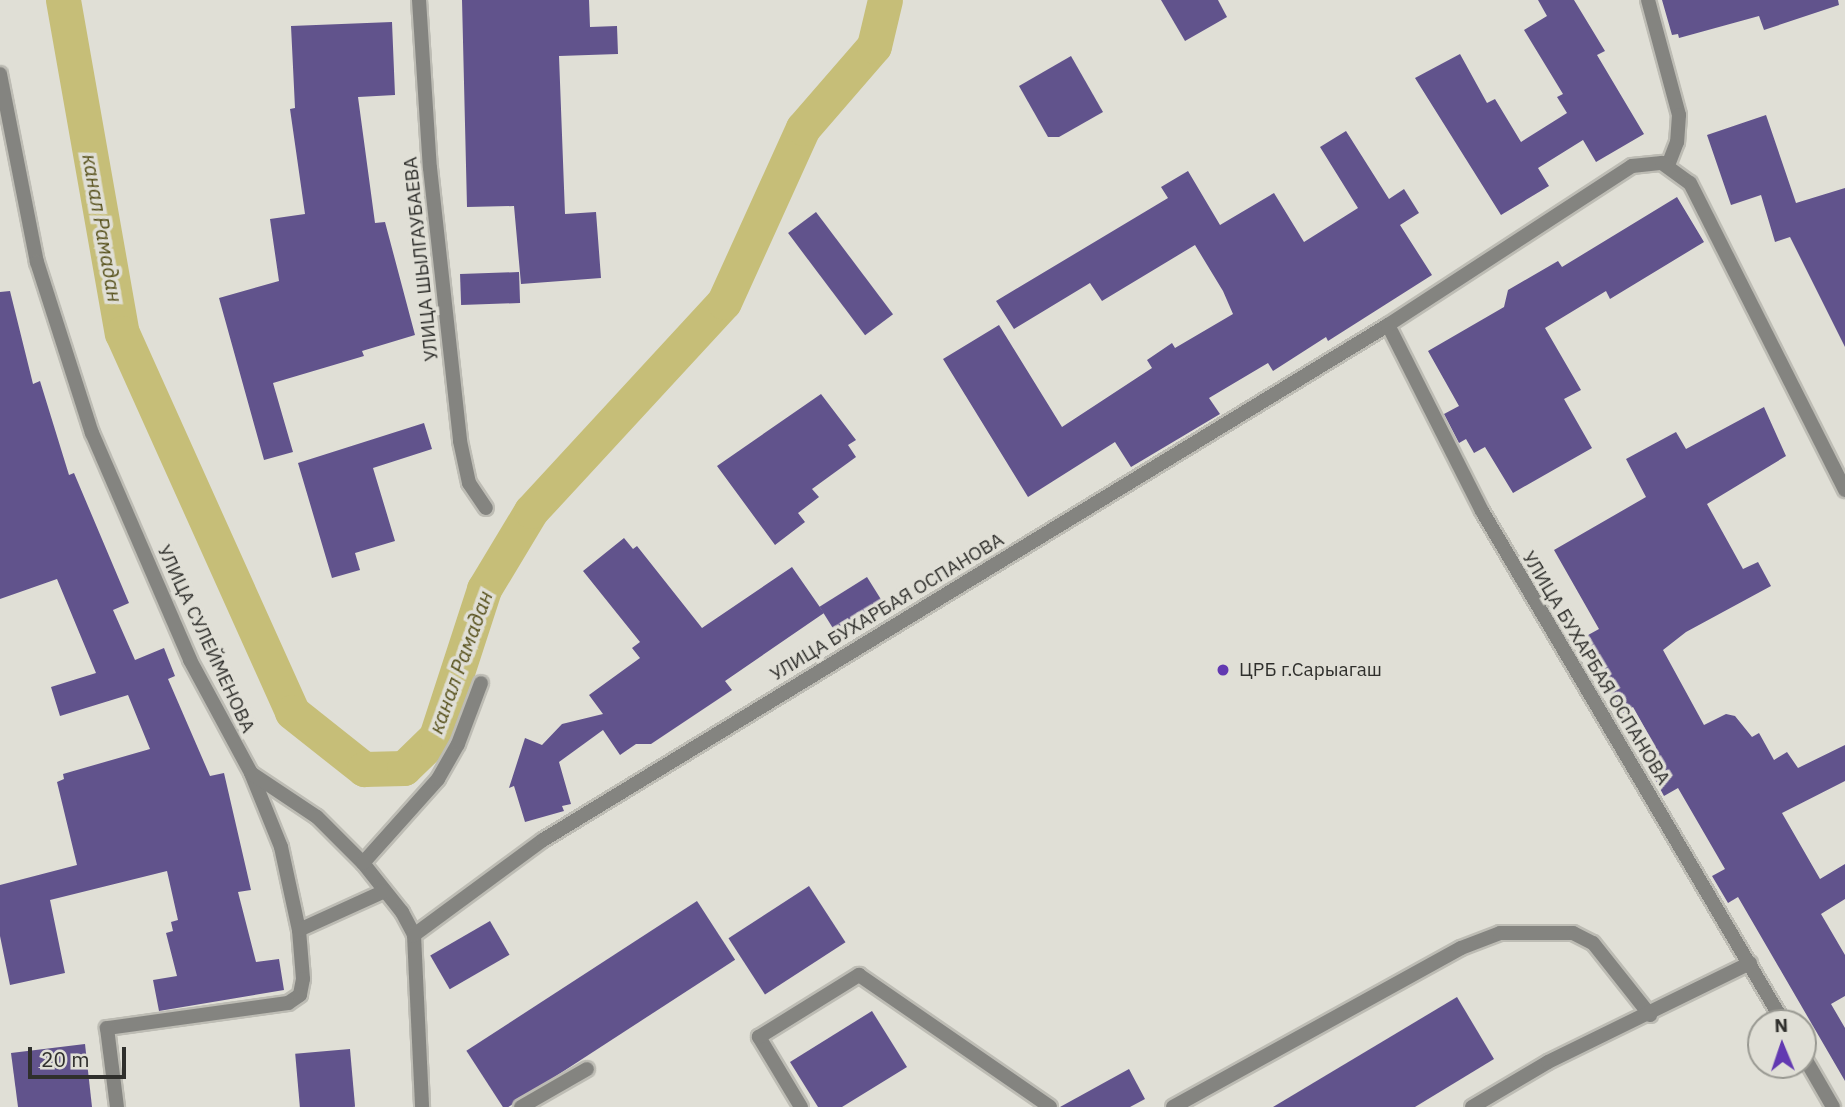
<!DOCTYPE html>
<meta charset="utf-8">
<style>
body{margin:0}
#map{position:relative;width:1845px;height:1107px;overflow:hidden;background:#e0dfd6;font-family:"IBM Plex Sans",sans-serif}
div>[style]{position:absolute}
.canal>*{height:35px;margin:-17.5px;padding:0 17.5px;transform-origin:17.5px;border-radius:17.5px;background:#c6be78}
.building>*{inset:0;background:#61538c;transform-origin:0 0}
.roads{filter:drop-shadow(2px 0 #bdbcb4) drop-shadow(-2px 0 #bdbcb4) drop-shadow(0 2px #bdbcb4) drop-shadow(0 -2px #bdbcb4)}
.service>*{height:14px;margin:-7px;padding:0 7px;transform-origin:7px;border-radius:7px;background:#848480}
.minor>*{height:14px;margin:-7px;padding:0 7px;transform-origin:7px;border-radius:7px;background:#848480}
.dots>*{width:19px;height:19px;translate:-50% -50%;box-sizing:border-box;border:4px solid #e0dfd6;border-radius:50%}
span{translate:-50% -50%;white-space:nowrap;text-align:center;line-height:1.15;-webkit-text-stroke:7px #e0dfd6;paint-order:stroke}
.street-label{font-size:19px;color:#2f2f2c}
.poi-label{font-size:19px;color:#2f2f2c}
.left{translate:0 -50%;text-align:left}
.water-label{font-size:21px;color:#57511c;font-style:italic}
.north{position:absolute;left:1747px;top:1009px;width:70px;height:70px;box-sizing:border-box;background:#e0dfd6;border:2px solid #999992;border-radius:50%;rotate:358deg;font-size:19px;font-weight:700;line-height:28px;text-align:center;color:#2f2f2c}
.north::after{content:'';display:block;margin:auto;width:24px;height:32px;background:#6239b1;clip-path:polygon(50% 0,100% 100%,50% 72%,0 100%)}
.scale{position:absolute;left:28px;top:1047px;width:98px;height:32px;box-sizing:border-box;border:4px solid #2f2f2c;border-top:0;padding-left:9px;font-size:21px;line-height:24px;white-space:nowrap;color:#2f2f2c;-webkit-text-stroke:5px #e0dfd6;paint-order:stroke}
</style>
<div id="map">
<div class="canal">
<div style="left:63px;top:0;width:338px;rotate:80deg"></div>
<div style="left:122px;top:333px;width:415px;rotate:65.8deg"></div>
<div style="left:292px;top:712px;width:92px;rotate:38.4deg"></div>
<div style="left:364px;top:769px;width:40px;rotate:-1.4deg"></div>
<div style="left:404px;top:768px;width:45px;rotate:-44.1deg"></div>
<div style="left:436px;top:737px;width:156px;rotate:-72deg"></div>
<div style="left:484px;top:589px;width:91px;rotate:-58.9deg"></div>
<div style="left:531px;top:511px;width:284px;rotate:-47.3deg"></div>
<div style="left:724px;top:302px;width:191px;rotate:-65.6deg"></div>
<div style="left:803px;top:128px;width:108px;rotate:-49.1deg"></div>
<div style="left:874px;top:46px;width:47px;rotate:-76.6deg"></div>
</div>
<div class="building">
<div style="clip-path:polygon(462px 0,589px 0,590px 27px,617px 26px,618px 54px,559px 56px,565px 214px,596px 212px,601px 278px,521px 284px,514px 206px,467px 207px)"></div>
<div style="clip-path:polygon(1161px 0,1218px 0,1227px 17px,1185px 41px)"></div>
<div style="clip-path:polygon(1538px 0,1574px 0,1605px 51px,1597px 55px,1644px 134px,1596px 162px,1583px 140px,1538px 168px,1549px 186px,1501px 215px,1415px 78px,1460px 54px,1487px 103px,1495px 99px,1521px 142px,1567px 113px,1557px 97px,1563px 94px,1524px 30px,1547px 16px)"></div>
<div style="clip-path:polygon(1662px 0,1838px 0,1839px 5px,1764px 30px,1759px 16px,1679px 38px,1678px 34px,1672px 35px)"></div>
<div style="clip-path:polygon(392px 22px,395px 95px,358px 97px,375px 223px,385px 222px,415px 335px,362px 351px,364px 356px,273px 383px,293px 452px,264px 460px,219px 298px,279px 281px,270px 219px,305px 214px,290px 109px,295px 108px,291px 26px)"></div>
<div style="clip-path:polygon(1071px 56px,1103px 112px,1059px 137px,1048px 137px,1019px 86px)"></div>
<div style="clip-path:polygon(1766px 115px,1796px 203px,1845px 188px,1845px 347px,1790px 237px,1775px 242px,1761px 195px,1731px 205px,1707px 135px)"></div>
<div style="clip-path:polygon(1346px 131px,1389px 199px,1404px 189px,1419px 213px,1400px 225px,1432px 275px,1328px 341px,1326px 337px,1273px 371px,1268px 363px,1209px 398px,1220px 414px,1131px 467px,1115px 442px,1028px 497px,943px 359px,999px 325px,1062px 427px,1152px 368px,1147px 360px,1172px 343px,1175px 348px,1233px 314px,1223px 291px,1195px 245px,1102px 301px,1090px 283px,1014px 329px,996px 301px,1168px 198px,1161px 187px,1188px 171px,1220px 225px,1274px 193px,1304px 242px,1358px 208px,1320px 147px)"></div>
<div style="clip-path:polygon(1677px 197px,1704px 242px,1610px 299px,1606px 291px,1545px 328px,1581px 390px,1564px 399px,1592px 448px,1513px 493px,1485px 447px,1474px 453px,1466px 439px,1459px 443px,1444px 414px,1459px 406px,1428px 351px,1504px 307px,1508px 290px,1558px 261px,1562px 267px)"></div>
<div style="left:816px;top:212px;width:128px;height:35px;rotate:53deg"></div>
<div style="left:519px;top:272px;width:31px;height:59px;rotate:88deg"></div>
<div style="clip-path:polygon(10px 291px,33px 384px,40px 381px,69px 475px,74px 473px,129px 603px,113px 610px,135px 660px,164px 648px,175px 676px,168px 679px,210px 776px,224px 773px,251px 890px,238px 892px,256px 962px,279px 959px,284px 990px,159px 1011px,153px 980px,177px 976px,166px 933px,173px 931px,171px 922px,178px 920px,167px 871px,50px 900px,65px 973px,10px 985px,0 936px,0 885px,77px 865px,57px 782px,64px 779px,63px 774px,150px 749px,128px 695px,60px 716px,51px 687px,96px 673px,57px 579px,0 599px,0 292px)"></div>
<div style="clip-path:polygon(821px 394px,856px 440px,848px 445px,856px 457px,812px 489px,819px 497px,798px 513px,805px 522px,775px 545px,717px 466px)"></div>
<div style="clip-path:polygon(1764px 407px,1786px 456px,1707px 504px,1743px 569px,1758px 562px,1771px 586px,1686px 632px,1663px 650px,1704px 725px,1726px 714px,1735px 716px,1752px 737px,1759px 733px,1774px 760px,1787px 752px,1798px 768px,1845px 745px,1845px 781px,1782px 813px,1820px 879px,1845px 864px,1845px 899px,1821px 914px,1845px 955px,1845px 996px,1831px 1004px,1845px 1028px,1845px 1081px,1738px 897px,1728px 903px,1712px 876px,1725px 869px,1678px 788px,1664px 796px,1645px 761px,1659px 753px,1633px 707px,1623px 713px,1579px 640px,1599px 629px,1554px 550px,1646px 497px,1626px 459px,1676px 432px,1686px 449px)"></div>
<div style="clip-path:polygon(424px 423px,432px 449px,373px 468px,395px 541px,355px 553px,360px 570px,332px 578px,298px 463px)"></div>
<div style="clip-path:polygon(624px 538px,633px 549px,637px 546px,702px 628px,792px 567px,824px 613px,725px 681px,732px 690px,651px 744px,636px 744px,620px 755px,603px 730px,559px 762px,571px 804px,562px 806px,564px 811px,525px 822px,514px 786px,509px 788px,525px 738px,542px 745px,562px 724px,603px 714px,589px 695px,640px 658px,632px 648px,640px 642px,583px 571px)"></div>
<div style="left:867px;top:577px;width:36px;height:56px;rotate:58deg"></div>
<div style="left:809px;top:886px;width:67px;height:96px;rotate:57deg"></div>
<div style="left:697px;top:901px;width:70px;height:275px;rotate:57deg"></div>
<div style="left:490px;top:921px;width:39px;height:69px;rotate:60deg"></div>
<div style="clip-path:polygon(1457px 997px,1494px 1059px,1415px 1107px,1273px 1107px)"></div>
<div style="clip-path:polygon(872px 1011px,907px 1067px,842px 1107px,818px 1107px,790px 1062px)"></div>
<div style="clip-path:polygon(85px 1044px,92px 1107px,18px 1107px,11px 1053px)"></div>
<div style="left:350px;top:1049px;width:58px;height:55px;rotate:85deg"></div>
<div style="clip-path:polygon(1129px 1069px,1145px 1099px,1130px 1107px,1060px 1107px)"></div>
</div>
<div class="roads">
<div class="service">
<div style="left:521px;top:1107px;width:76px;rotate:-29.9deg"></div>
<div style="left:801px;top:1107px;width:82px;rotate:-121deg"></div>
<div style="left:759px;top:1037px;width:118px;rotate:-31.8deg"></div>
<div style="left:859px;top:975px;width:232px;rotate:34.6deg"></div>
<div style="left:1173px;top:1107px;width:329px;rotate:-28.9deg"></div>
<div style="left:1461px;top:948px;width:42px;rotate:-21deg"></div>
<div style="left:1500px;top:933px;width:73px"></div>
<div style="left:1573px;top:933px;width:22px;rotate:27deg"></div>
<div style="left:1593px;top:943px;width:92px;rotate:51.6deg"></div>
<div style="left:1472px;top:1107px;width:88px;rotate:-30.6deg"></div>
<div style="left:1548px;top:1062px;width:225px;rotate:-26.1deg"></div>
</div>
<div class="minor">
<div style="left:419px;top:0;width:168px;rotate:86.3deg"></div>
<div style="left:430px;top:168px;width:275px;rotate:83.7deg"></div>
<div style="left:460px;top:441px;width:43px;rotate:77.9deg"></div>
<div style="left:469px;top:483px;width:30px;rotate:56deg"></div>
<div style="left:1648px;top:0;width:119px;rotate:74.9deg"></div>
<div style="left:1679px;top:115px;width:27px;rotate:94deg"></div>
<div style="left:1677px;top:142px;width:25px;rotate:111deg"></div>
<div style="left:0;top:74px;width:192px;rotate:78.9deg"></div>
<div style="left:37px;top:262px;width:180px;rotate:72.2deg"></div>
<div style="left:92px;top:433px;width:247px;rotate:66.6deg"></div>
<div style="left:190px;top:660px;width:128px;rotate:61.6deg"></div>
<div style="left:251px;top:773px;width:80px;rotate:67.9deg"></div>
<div style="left:281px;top:847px;width:85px;rotate:77.8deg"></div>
<div style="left:299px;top:930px;width:49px;rotate:85.3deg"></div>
<div style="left:303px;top:979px;width:16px;rotate:101deg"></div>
<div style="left:300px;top:995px;width:14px;rotate:146deg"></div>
<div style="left:288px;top:1003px;width:183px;rotate:172.1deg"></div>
<div style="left:107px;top:1028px;width:80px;rotate:82.8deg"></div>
<div style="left:1388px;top:325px;width:208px;rotate:63.2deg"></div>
<div style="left:1482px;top:511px;width:594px;rotate:59.47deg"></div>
<div style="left:251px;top:773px;width:79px;rotate:33.7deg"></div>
<div style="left:317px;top:817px;width:65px;rotate:45deg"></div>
<div style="left:363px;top:863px;width:63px;rotate:51.5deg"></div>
<div style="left:402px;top:912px;width:26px;rotate:62deg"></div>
<div style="left:414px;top:935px;width:172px;rotate:87.3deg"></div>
<div style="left:363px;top:863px;width:113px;rotate:-48.2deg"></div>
<div style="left:438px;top:779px;width:40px;rotate:-60.3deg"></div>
<div style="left:458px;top:744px;width:65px;rotate:-69.3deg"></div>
<div style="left:299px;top:930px;width:94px;rotate:-24.4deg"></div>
<div style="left:414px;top:935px;width:160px;rotate:-36.4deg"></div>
<div style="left:543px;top:840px;width:990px;rotate:-31.36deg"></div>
<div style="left:1388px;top:325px;width:291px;rotate:-33.1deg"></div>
<div style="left:1632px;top:166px;width:30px;rotate:-6deg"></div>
<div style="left:1662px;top:163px;width:34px;rotate:36deg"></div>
<div style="left:1690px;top:183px;width:344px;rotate:63.2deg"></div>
<div style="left:1803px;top:1055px;width:60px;rotate:60deg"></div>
</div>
</div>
<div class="dots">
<div style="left:1223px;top:670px;background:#6239b1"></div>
</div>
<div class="street-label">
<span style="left:421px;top:259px;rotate:-96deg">УЛИЦА ШЫЛГАУБАЕВА</span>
<span style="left:887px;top:607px;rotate:-31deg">УЛИЦА БУХАРБАЯ ОСПАНОВА</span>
<span style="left:206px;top:639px;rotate:65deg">УЛИЦА СУЛЕЙМЕНОВА</span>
<span style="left:1596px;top:668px;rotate:59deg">УЛИЦА БУХАРБАЯ ОСПАНОВА</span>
</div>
<div class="poi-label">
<span class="left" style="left:1239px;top:670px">ЦРБ г.Сарыагаш</span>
</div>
<div class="water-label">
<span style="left:103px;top:228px;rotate:80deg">канал Рамадан</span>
<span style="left:460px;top:662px;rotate:-70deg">канал Рамадан</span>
</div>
<div class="north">N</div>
<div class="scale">20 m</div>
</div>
